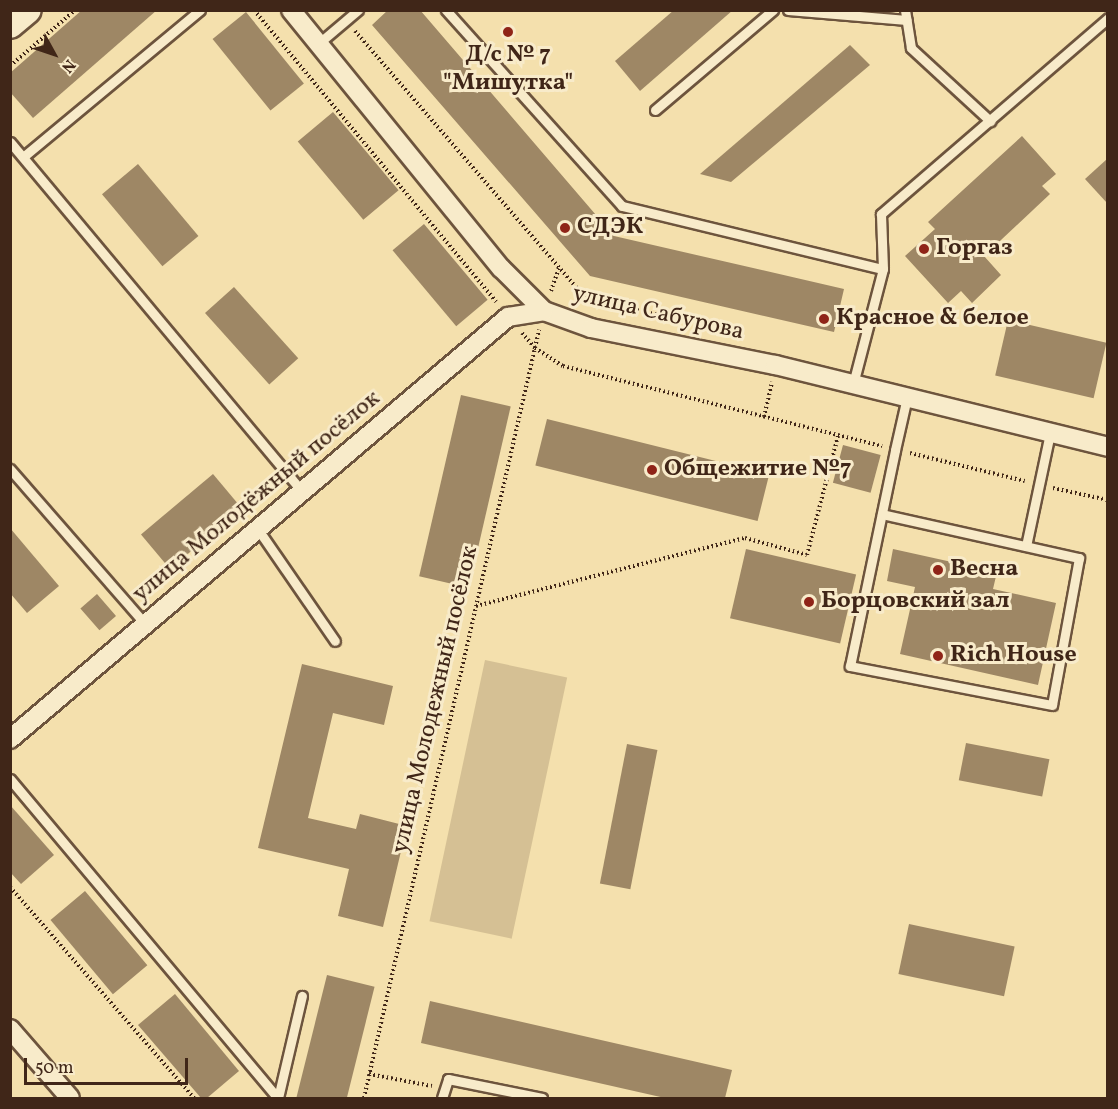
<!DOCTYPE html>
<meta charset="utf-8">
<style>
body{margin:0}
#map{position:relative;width:1118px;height:1109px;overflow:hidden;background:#f4e0ad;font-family:Vollkorn,serif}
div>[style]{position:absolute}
.green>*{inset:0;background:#d5c094;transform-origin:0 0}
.building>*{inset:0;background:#9e8765;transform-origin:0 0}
.path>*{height:4px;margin-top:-2px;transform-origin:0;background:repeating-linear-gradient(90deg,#402618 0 1.5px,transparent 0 4.5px)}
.roads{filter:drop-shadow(2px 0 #6d543d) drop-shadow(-2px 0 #6d543d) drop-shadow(0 2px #6d543d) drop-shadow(0 -2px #6d543d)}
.lane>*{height:9px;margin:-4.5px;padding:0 4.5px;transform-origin:4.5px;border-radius:4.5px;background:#f8ebca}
.street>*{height:18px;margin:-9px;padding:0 9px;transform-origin:9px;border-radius:9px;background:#f8ebca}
.secondary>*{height:26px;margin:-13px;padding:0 13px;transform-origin:13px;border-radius:13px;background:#f8ebca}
.dots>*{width:16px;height:16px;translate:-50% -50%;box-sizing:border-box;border:3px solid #f8ebca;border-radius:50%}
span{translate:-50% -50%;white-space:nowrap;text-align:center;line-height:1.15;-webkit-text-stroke:6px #f8ebca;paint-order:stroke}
.poi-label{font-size:24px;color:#402618;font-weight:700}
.left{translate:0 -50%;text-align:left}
.street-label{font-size:24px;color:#402618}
.frame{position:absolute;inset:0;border:12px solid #402618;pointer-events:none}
.north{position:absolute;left:24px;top:24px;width:60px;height:60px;-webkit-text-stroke:4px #f8ebca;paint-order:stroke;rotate:130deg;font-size:16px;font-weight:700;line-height:24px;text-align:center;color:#402618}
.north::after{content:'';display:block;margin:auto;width:21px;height:27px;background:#402618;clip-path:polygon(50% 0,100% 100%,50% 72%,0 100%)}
.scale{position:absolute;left:24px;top:1058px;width:164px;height:27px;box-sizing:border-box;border:3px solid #402618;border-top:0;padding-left:8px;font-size:18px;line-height:21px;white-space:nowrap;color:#402618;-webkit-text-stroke:4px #f8ebca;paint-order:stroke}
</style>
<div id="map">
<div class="green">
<div style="left:485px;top:660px;width:84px;height:267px;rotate:12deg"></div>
</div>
<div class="building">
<div style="clip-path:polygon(82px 10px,157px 10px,33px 118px,10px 92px,10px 73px)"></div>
<div style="clip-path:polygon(388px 10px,420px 10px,614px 236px,844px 289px,834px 332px,590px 276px,372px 25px)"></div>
<div style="clip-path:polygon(674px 10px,733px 10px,640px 91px,615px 61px)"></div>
<div style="left:246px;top:12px;width:92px;height:43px;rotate:51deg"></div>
<div style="clip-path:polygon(850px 45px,870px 65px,731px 182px,700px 174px)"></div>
<div style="left:333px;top:112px;width:102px;height:46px;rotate:50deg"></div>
<div style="clip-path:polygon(1022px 136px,1056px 174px,1042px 186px,1050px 194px,984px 256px,1001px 275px,972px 303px,961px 291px,948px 303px,905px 256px,935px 229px,928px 222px)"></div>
<div style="clip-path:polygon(1107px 159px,1107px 203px,1085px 179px)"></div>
<div style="left:138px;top:164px;width:94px;height:47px;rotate:50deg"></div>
<div style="left:424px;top:224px;width:99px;height:41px;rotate:50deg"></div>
<div style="left:234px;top:287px;width:96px;height:39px;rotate:48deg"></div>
<div style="left:1008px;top:320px;width:101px;height:57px;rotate:13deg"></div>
<div style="left:461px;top:395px;width:51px;height:186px;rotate:13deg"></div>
<div style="left:547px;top:419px;width:229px;height:48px;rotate:14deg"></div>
<div style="left:843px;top:445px;width:39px;height:39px;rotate:15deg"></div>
<div style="left:213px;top:474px;width:45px;height:94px;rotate:50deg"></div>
<div style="clip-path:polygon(10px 528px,59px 586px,27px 613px,10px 593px)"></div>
<div style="left:746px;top:549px;width:113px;height:71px;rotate:13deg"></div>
<div style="clip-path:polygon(893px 549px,997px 572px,993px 589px,1056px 603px,1038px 685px,900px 654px,915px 587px,887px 581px)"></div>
<div style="left:97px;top:594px;width:29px;height:22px;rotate:49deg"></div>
<div style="clip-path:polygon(302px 664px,393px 686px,384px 725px,333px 713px,308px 818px,356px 829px,360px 814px,407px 826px,383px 927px,338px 916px,349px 869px,258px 848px)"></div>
<div style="left:966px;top:743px;width:85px;height:38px;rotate:11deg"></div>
<div style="left:627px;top:744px;width:31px;height:142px;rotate:11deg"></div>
<div style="clip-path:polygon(10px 805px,54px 855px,21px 884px,10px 872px)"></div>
<div style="left:85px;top:891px;width:97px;height:45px;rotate:50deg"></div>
<div style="left:909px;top:924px;width:108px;height:51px;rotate:12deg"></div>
<div style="left:327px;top:975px;width:49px;height:127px;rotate:14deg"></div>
<div style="clip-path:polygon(175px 994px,239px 1071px,207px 1098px,201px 1098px,138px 1025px)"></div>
<div style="clip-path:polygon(430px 1001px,732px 1070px,725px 1098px,665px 1098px,421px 1043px)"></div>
</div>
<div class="path">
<div style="left:254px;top:10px;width:379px;rotate:50.3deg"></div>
<div style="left:355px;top:31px;width:352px;rotate:49.2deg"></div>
<div style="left:585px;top:297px;width:154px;rotate:13.9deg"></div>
<div style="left:10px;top:66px;width:86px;rotate:-40.7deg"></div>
<div style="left:551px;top:291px;width:24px;rotate:-71deg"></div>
<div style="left:522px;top:333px;width:20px;rotate:49deg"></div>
<div style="left:535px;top:348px;width:33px;rotate:33deg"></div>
<div style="left:563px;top:366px;width:329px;rotate:14.1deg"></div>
<div style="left:764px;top:417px;width:36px;rotate:-77deg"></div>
<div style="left:910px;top:453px;width:118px;rotate:13.7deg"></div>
<div style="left:1053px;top:488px;width:56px;rotate:12.3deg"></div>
<div style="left:476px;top:606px;width:277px;rotate:-14.2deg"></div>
<div style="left:745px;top:538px;width:64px;rotate:15.3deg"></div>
<div style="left:807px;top:555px;width:123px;rotate:-75.4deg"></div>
<div style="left:10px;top:887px;width:280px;rotate:48.9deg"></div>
<div style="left:369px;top:1074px;width:64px;rotate:10.8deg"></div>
<div style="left:364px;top:1098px;width:788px;rotate:-77.16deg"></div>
</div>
<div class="roads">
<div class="lane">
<div style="left:446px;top:10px;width:263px;rotate:48.1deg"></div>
<div style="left:622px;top:206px;width:268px;rotate:13.6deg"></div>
<div style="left:788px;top:10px;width:119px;rotate:4.8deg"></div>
<div style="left:905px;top:10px;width:38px;rotate:81deg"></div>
<div style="left:911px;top:48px;width:108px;rotate:42.7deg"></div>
<div style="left:319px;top:43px;width:51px;rotate:-40.2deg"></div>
<div style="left:655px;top:110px;width:155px;rotate:-40.3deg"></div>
<div style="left:10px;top:142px;width:454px;rotate:50.1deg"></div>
<div style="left:23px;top:157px;width:230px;rotate:-39.7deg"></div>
<div style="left:853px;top:384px;width:119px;rotate:-75.4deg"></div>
<div style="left:883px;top:269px;width:55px;rotate:-92.1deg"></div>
<div style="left:881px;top:214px;width:300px;rotate:-40.8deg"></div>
<div style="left:10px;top:469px;width:206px;rotate:48.9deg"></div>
<div style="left:882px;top:514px;width:202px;rotate:12.6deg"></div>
<div style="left:1079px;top:558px;width:149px;rotate:100.4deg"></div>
<div style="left:1052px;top:705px;width:206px;rotate:-169.1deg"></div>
<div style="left:850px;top:666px;width:221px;rotate:-78.2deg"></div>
<div style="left:895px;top:450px;width:54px;rotate:-77.2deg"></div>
<div style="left:257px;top:528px;width:137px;rotate:55.4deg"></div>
<div style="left:1026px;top:546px;width:116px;rotate:-78deg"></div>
<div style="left:10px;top:779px;width:417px;rotate:50deg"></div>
<div style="left:278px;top:1098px;width:105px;rotate:-76.8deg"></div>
<div style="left:442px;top:1098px;width:20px;rotate:-72deg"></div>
<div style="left:448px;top:1079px;width:96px;rotate:11.4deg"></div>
</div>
<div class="street">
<div style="left:291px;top:10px;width:333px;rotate:50.9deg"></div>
<div style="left:501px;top:268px;width:61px;rotate:45deg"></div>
<div style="left:544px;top:311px;width:50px;rotate:19.9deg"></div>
<div style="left:591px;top:328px;width:188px;rotate:11.4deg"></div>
<div style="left:775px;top:365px;width:343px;rotate:13.8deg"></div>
<div style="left:10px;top:739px;width:653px;rotate:-40.28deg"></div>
<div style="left:508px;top:317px;width:36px;rotate:-9deg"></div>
<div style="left:10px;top:1029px;width:91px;rotate:49deg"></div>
</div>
<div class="secondary">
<div style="left:10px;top:25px;width:23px;rotate:-40deg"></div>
</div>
</div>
<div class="dots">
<div style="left:508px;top:32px;background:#8f2418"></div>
<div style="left:565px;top:228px;background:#8f2418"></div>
<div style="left:924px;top:249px;background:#8f2418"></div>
<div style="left:824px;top:319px;background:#8f2418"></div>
<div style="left:652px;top:470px;background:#8f2418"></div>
<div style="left:938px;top:570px;background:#8f2418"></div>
<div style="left:809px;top:602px;background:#8f2418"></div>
<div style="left:938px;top:656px;background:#8f2418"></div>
</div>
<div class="poi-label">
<span style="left:508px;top:70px">Д/с № 7<br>"Мишутка"</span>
<span class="left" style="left:577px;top:228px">СДЭК</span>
<span class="left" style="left:936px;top:249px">Горгаз</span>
<span class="left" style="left:836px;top:319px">Красное &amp; белое</span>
<span class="left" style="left:664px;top:470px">Общежитие №7</span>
<span class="left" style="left:950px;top:570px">Весна</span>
<span class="left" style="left:821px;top:602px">Борцовский зал</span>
<span class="left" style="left:950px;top:656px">Rich House</span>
</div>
<div class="street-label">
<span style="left:658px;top:314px;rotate:13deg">улица Сабурова</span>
<span style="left:257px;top:497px;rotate:-40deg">улица Молодёжный посёлок</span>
<span style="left:436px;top:700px;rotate:-77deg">улица Молодежный посёлок</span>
</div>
<div class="frame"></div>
<div class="north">N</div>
<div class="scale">50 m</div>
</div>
